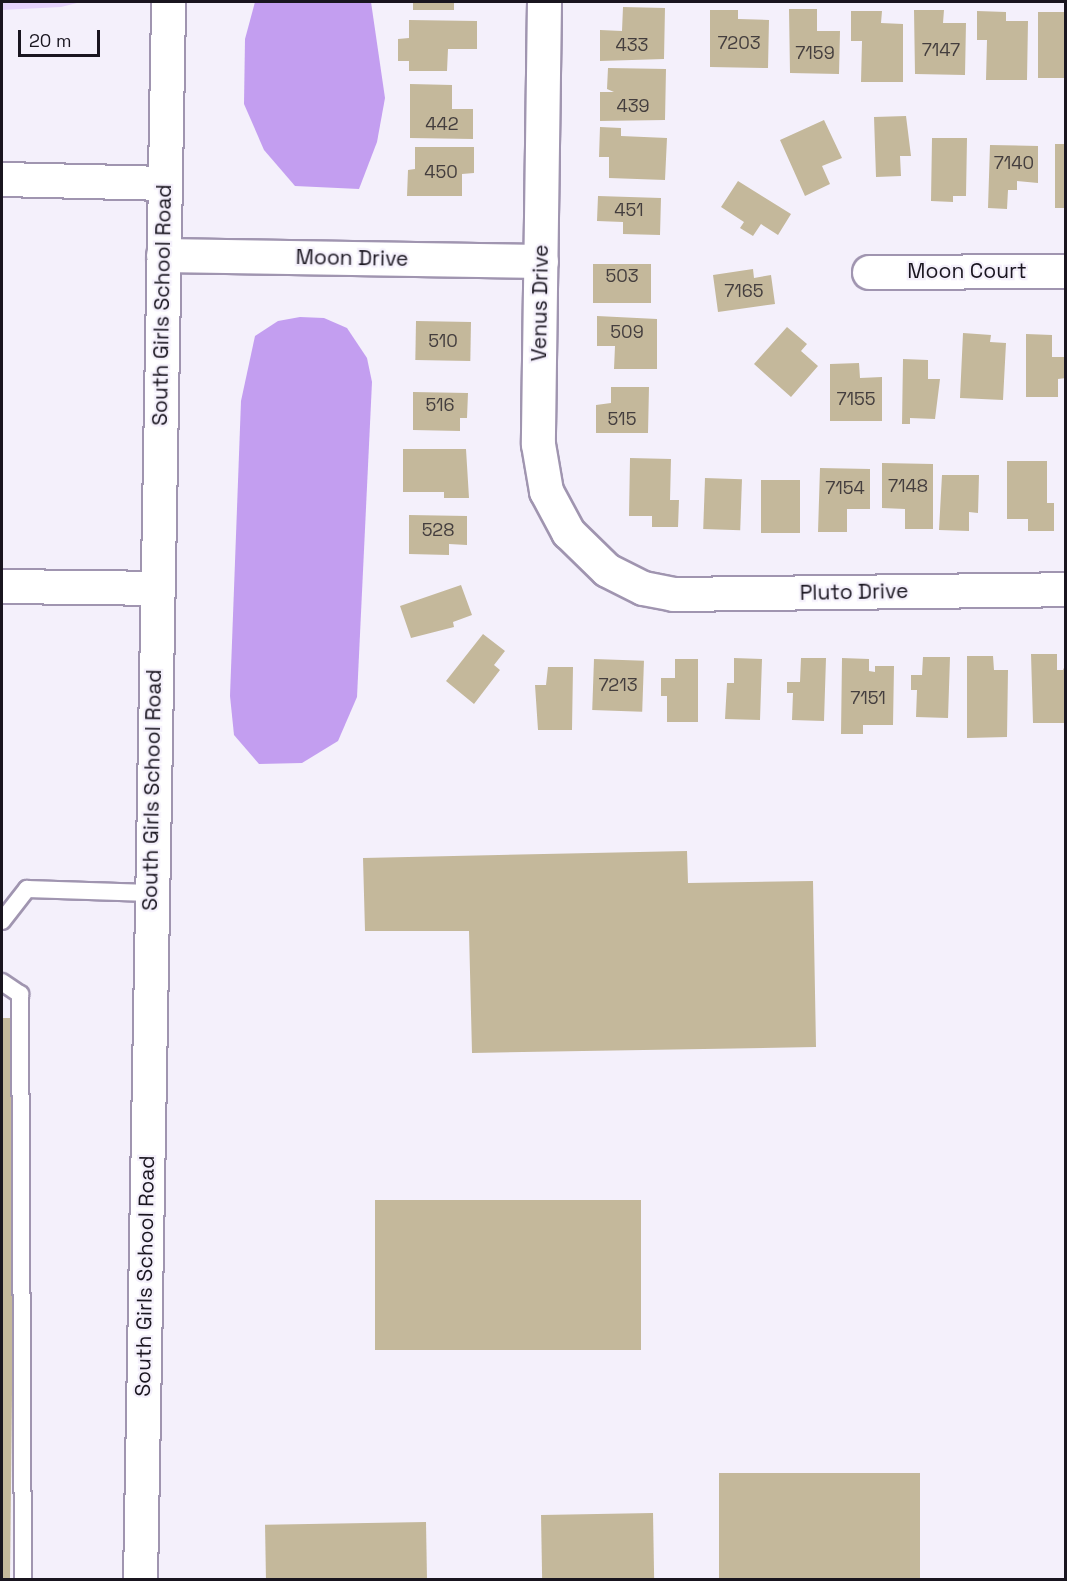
<!DOCTYPE html>
<style>
body{margin:0}
#map{position:relative;width:1067px;height:1581px;overflow:hidden;background:#f4f0fb;font-family:"Space Grotesk",sans-serif}
div>[style]{position:absolute}
.green>*{inset:0;background:#e5d3fc}
.water>*{inset:0;background:#c39ef0}
.building>*{inset:0;background:#c4b89b;transform-origin:0 0}
.roads{filter:drop-shadow(2px 0 #a095b0) drop-shadow(-2px 0 #a095b0) drop-shadow(0 2px #a095b0) drop-shadow(0 -2px #a095b0)}
.service>*{height:16px;margin:-8px;padding:0 8px;transform-origin:8px;border-radius:8px;background:#fff}
.minor>*{height:33px;margin:-16.5px;padding:0 16.5px;transform-origin:16.5px;border-radius:16.5px;background:#fff}
.secondary>*{height:33px;margin:-16.5px;padding:0 16.5px;transform-origin:16.5px;border-radius:16.5px;background:#fff}
span{translate:-50% -50%;white-space:nowrap;text-align:center;line-height:1.15;-webkit-text-stroke:4.5px #f4f0fb;paint-order:stroke}
.number-label{font-size:18px;color:#443e3e}
.number-label span{-webkit-text-stroke-width:0}
.street-label{font-size:21px;color:#19151f}
.frame{position:absolute;inset:0;border:3px solid #19151f;pointer-events:none}
.scale{position:absolute;left:18px;top:30px;width:82px;height:27px;box-sizing:border-box;border:3px solid #19151f;border-top:0;padding-left:8px;font-size:18px;line-height:21px;white-space:nowrap;color:#19151f;-webkit-text-stroke:4px #f4f0fb;paint-order:stroke}
</style>
<div id="map">
<div class="green">
<div style="clip-path:polygon(2px 2px,81px 2px,61px 7px,2px 10px)"></div>
</div>
<div class="water">
<div style="clip-path:polygon(255px 2px,371px 2px,385px 98px,377px 142px,359px 189px,295px 186px,264px 150px,244px 104px,245px 39px)"></div>
<div style="clip-path:polygon(300px 317px,324px 318px,347px 328px,367px 358px,372px 382px,357px 697px,338px 741px,302px 763px,259px 764px,234px 735px,230px 696px,241px 401px,255px 336px,278px 321px)"></div>
</div>
<div class="building">
<div style="left:413px;top:2px;width:41px;height:8px"></div>
<div style="clip-path:polygon(623px 7px,665px 8px,664px 59px,600px 61px,600px 30px,622px 31px)"></div>
<div style="clip-path:polygon(789px 9px,817px 9px,817px 31px,840px 31px,839px 74px,790px 73px)"></div>
<div style="clip-path:polygon(710px 10px,738px 10px,738px 19px,769px 20px,768px 68px,710px 67px)"></div>
<div style="clip-path:polygon(914px 10px,944px 10px,943px 23px,966px 23px,965px 75px,915px 74px)"></div>
<div style="clip-path:polygon(851px 11px,882px 11px,881px 23px,903px 24px,903px 82px,861px 82px,862px 41px,851px 41px)"></div>
<div style="clip-path:polygon(977px 11px,1006px 12px,1006px 21px,1028px 21px,1027px 80px,986px 80px,987px 40px,977px 40px)"></div>
<div style="left:1038px;top:12px;width:28px;height:66px"></div>
<div style="clip-path:polygon(409px 20px,477px 21px,477px 49px,448px 49px,447px 71px,409px 71px,409px 61px,398px 61px,398px 39px,409px 38px)"></div>
<div style="clip-path:polygon(608px 68px,666px 69px,665px 120px,600px 121px,600px 92px,614px 92px,607px 89px)"></div>
<div style="clip-path:polygon(410px 84px,452px 85px,452px 109px,473px 109px,473px 139px,410px 138px)"></div>
<div style="clip-path:polygon(906px 116px,911px 156px,900px 156px,901px 176px,876px 177px,874px 117px)"></div>
<div style="clip-path:polygon(824px 120px,842px 158px,822px 166px,830px 184px,805px 196px,780px 140px)"></div>
<div style="clip-path:polygon(600px 127px,621px 128px,621px 136px,667px 138px,665px 180px,609px 178px,609px 157px,599px 157px)"></div>
<div style="clip-path:polygon(932px 138px,967px 138px,966px 196px,953px 196px,953px 202px,931px 201px)"></div>
<div style="left:1055px;top:144px;width:11px;height:64px"></div>
<div style="clip-path:polygon(990px 145px,1038px 146px,1038px 183px,1017px 181px,1017px 190px,1008px 190px,1007px 209px,988px 208px)"></div>
<div style="clip-path:polygon(415px 147px,474px 147px,474px 173px,462px 174px,462px 196px,407px 196px,408px 170px,415px 169px)"></div>
<div style="clip-path:polygon(738px 181px,791px 214px,778px 235px,761px 224px,753px 236px,740px 228px,744px 222px,721px 207px)"></div>
<div style="clip-path:polygon(598px 196px,661px 198px,660px 235px,623px 234px,623px 222px,597px 221px)"></div>
<div style="left:593px;top:264px;width:58px;height:39px"></div>
<div style="clip-path:polygon(753px 269px,754px 278px,771px 275px,775px 304px,718px 312px,713px 275px)"></div>
<div style="clip-path:polygon(597px 316px,657px 319px,657px 369px,614px 369px,615px 346px,597px 346px)"></div>
<div style="left:416px;top:321px;width:55px;height:39px;rotate:1deg"></div>
<div style="clip-path:polygon(787px 327px,807px 344px,801px 351px,818px 366px,791px 397px,754px 364px)"></div>
<div style="clip-path:polygon(963px 333px,991px 335px,990px 342px,1006px 343px,1003px 400px,960px 398px)"></div>
<div style="clip-path:polygon(1026px 334px,1052px 335px,1052px 357px,1066px 357px,1066px 378px,1058px 379px,1058px 397px,1026px 397px)"></div>
<div style="clip-path:polygon(903px 359px,928px 360px,928px 379px,940px 379px,935px 419px,910px 418px,910px 424px,902px 424px)"></div>
<div style="clip-path:polygon(859px 363px,860px 378px,882px 377px,882px 421px,830px 421px,830px 364px)"></div>
<div style="clip-path:polygon(611px 387px,649px 387px,648px 433px,596px 433px,596px 405px,611px 403px)"></div>
<div style="clip-path:polygon(413px 392px,468px 393px,467px 418px,460px 418px,460px 431px,413px 430px)"></div>
<div style="clip-path:polygon(403px 449px,466px 449px,469px 498px,444px 498px,444px 492px,403px 492px)"></div>
<div style="clip-path:polygon(630px 458px,671px 459px,670px 500px,679px 500px,678px 527px,652px 527px,652px 516px,629px 516px)"></div>
<div style="clip-path:polygon(1007px 461px,1047px 461px,1047px 503px,1054px 503px,1054px 531px,1028px 531px,1028px 519px,1007px 519px)"></div>
<div style="clip-path:polygon(882px 463px,933px 464px,933px 529px,905px 529px,905px 509px,882px 508px)"></div>
<div style="clip-path:polygon(820px 468px,870px 469px,870px 509px,847px 509px,847px 532px,818px 532px)"></div>
<div style="clip-path:polygon(942px 475px,979px 475px,978px 513px,969px 512px,969px 531px,939px 530px)"></div>
<div style="left:705px;top:478px;width:37px;height:51px;rotate:2deg"></div>
<div style="left:800px;top:480px;width:53px;height:39px;rotate:90deg"></div>
<div style="clip-path:polygon(409px 515px,467px 516px,467px 545px,449px 544px,449px 555px,409px 554px)"></div>
<div style="clip-path:polygon(461px 585px,472px 615px,453px 622px,454px 627px,411px 638px,400px 606px)"></div>
<div style="clip-path:polygon(483px 634px,505px 651px,494px 665px,500px 670px,474px 704px,446px 681px)"></div>
<div style="clip-path:polygon(1031px 654px,1057px 654px,1057px 670px,1063px 670px,1066px 663px,1066px 723px,1033px 723px)"></div>
<div style="clip-path:polygon(967px 656px,993px 656px,994px 670px,1008px 670px,1007px 737px,967px 738px)"></div>
<div style="clip-path:polygon(923px 657px,950px 657px,948px 718px,916px 717px,917px 690px,911px 690px,911px 675px,922px 675px)"></div>
<div style="clip-path:polygon(734px 658px,762px 659px,760px 720px,725px 719px,727px 683px,734px 683px)"></div>
<div style="clip-path:polygon(801px 658px,826px 658px,824px 721px,792px 720px,793px 693px,787px 693px,787px 682px,800px 682px)"></div>
<div style="clip-path:polygon(842px 658px,869px 659px,869px 671px,875px 672px,875px 666px,894px 666px,893px 725px,863px 725px,863px 734px,841px 734px)"></div>
<div style="left:594px;top:659px;width:50px;height:51px;rotate:2deg"></div>
<div style="clip-path:polygon(675px 659px,698px 659px,698px 722px,667px 722px,667px 696px,661px 696px,661px 678px,675px 678px)"></div>
<div style="clip-path:polygon(548px 667px,573px 667px,572px 730px,538px 730px,535px 685px,546px 685px)"></div>
<div style="clip-path:polygon(687px 851px,688px 883px,813px 881px,816px 1047px,472px 1053px,469px 931px,365px 931px,363px 858px)"></div>
<div style="clip-path:polygon(2px 1018px,16px 1018px,10px 1580px,2px 1580px)"></div>
<div style="left:641px;top:1200px;width:150px;height:266px;rotate:90deg"></div>
<div style="left:719px;top:1473px;width:201px;height:107px"></div>
<div style="left:653px;top:1513px;width:67px;height:112px;rotate:89deg"></div>
<div style="left:426px;top:1522px;width:58px;height:161px;rotate:89deg"></div>
</div>
<div class="roads">
<div class="service">
<div style="left:2px;top:921px;width:41px;rotate:-52deg"></div>
<div style="left:27px;top:889px;width:123px;rotate:1.9deg"></div>
<div style="left:2px;top:982px;width:22px;rotate:34deg"></div>
<div style="left:20px;top:994px;width:586px;rotate:89.71deg"></div>
</div>
<div class="minor">
<div style="left:544px;top:2px;width:442px;rotate:90.8deg"></div>
<div style="left:538px;top:444px;width:48px;rotate:80.3deg"></div>
<div style="left:546px;top:491px;width:47px;rotate:61.8deg"></div>
<div style="left:568px;top:532px;width:54px;rotate:44.3deg"></div>
<div style="left:607px;top:570px;width:40px;rotate:26.6deg"></div>
<div style="left:643px;top:588px;width:31px;rotate:11deg"></div>
<div style="left:673px;top:594px;width:393px;rotate:-0.7deg"></div>
<div style="left:2px;top:179px;width:162px;rotate:1.4deg"></div>
<div style="left:163px;top:255px;width:378px;rotate:0.9deg"></div>
<div style="left:869px;top:272px;width:197px;rotate:-0.3deg"></div>
<div style="left:2px;top:586px;width:155px;rotate:0.7deg"></div>
</div>
<div class="secondary">
<div style="left:140px;top:1580px;width:1578px;rotate:-88.98deg"></div>
</div>
</div>
<div class="number-label">
<span style="left:739px;top:43px">7203</span>
<span style="left:632px;top:45px">433</span>
<span style="left:941px;top:50px">7147</span>
<span style="left:815px;top:53px">7159</span>
<span style="left:633px;top:106px">439</span>
<span style="left:442px;top:124px">442</span>
<span style="left:1014px;top:163px">7140</span>
<span style="left:441px;top:172px">450</span>
<span style="left:629px;top:210px">451</span>
<span style="left:622px;top:276px">503</span>
<span style="left:744px;top:291px">7165</span>
<span style="left:627px;top:332px">509</span>
<span style="left:443px;top:341px">510</span>
<span style="left:856px;top:399px">7155</span>
<span style="left:440px;top:405px">516</span>
<span style="left:622px;top:419px">515</span>
<span style="left:908px;top:486px">7148</span>
<span style="left:845px;top:488px">7154</span>
<span style="left:438px;top:530px">528</span>
<span style="left:618px;top:685px">7213</span>
<span style="left:868px;top:698px">7151</span>
</div>
<div class="street-label">
<span style="left:352px;top:258px;rotate:1deg">Moon Drive</span>
<span style="left:967px;top:271px">Moon Court</span>
<span style="left:540px;top:303px;rotate:-89deg">Venus Drive</span>
<span style="left:162px;top:305px;rotate:-89deg">South Girls School Road</span>
<span style="left:854px;top:592px;rotate:-1deg">Pluto Drive</span>
<span style="left:152px;top:790px;rotate:-89deg">South Girls School Road</span>
<span style="left:145px;top:1276px;rotate:-89deg">South Girls School Road</span>
</div>
<div class="frame"></div>
<div class="scale">20 m</div>
</div>
